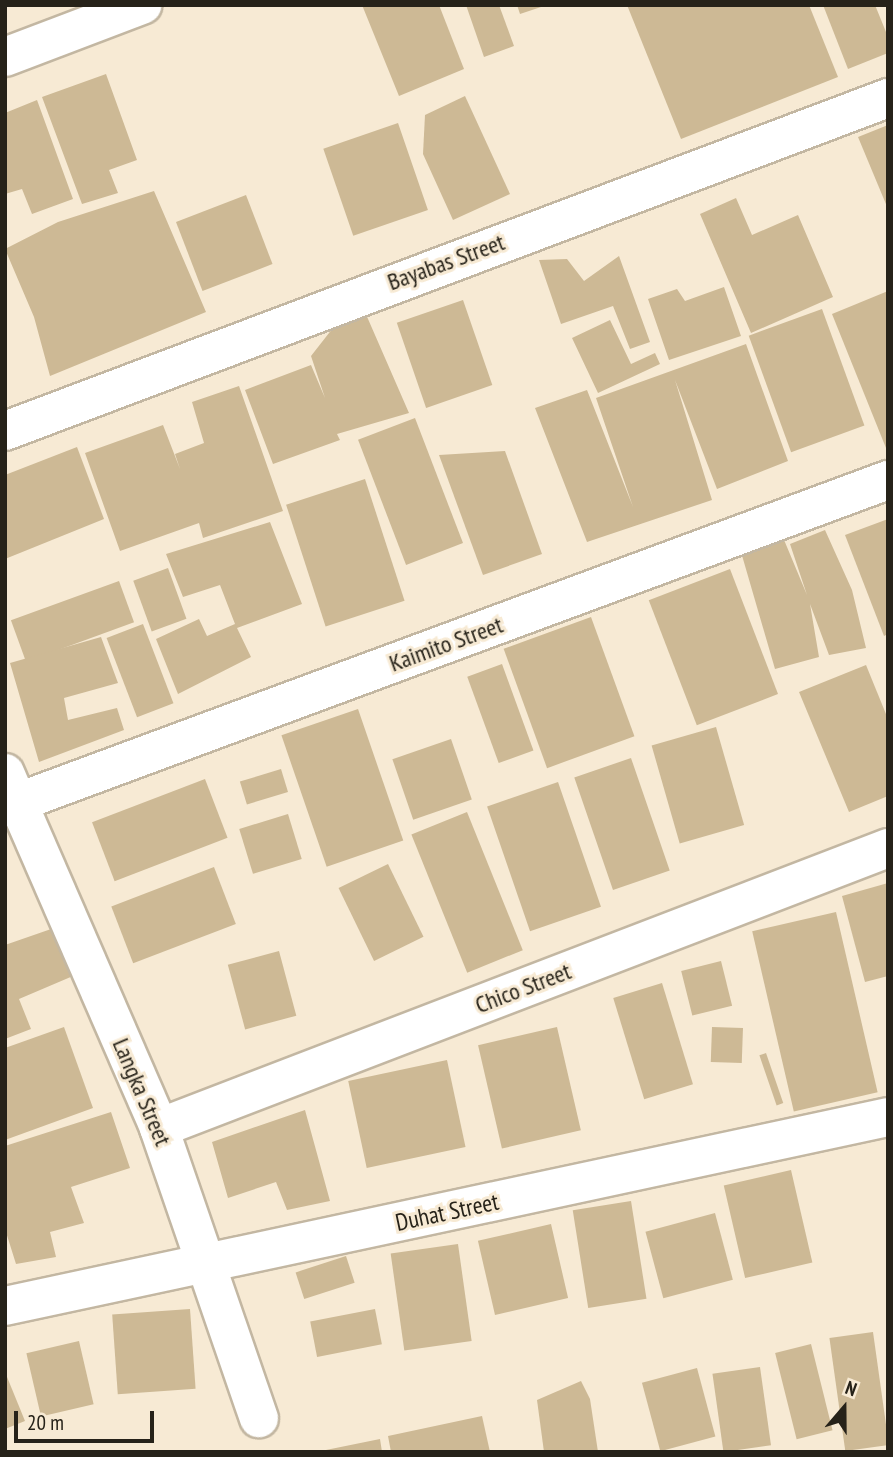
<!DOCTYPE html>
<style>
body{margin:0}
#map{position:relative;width:893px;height:1457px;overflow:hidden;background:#f7ead4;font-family:"PT Sans Narrow",sans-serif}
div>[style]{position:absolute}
.building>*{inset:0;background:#cdb995;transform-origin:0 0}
.roads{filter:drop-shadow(2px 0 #c3b7a2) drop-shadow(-2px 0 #c3b7a2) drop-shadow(0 2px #c3b7a2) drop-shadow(0 -2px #c3b7a2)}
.street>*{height:38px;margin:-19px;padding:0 19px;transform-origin:19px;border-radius:19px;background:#fff}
span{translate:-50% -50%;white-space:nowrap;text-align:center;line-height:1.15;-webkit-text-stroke:6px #f7ead4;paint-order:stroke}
.street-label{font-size:24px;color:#262219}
.frame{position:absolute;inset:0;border:7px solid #262219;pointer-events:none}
.north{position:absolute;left:809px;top:1373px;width:70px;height:70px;-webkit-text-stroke:5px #f7ead4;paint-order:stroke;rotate:20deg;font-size:19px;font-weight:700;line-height:28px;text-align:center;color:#262219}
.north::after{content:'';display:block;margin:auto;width:24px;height:32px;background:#262219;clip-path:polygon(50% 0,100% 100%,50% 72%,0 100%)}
.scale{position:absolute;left:14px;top:1411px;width:140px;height:32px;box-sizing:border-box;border:4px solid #262219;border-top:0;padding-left:9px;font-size:21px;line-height:24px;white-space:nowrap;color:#262219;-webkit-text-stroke:5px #f7ead4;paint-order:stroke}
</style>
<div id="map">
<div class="building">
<div style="clip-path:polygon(362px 5px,439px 5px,464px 69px,399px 96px)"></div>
<div style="clip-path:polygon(466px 5px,499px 5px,514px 46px,484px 57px)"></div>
<div style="clip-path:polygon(517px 5px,544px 5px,544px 6px,520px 14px)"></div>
<div style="clip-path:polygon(627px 5px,809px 5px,838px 77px,681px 139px)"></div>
<div style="clip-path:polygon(823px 5px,875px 5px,888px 37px,888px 53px,848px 69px)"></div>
<div style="clip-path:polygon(106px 74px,137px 160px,109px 170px,118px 193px,82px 204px,42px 97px)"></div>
<div style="clip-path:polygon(465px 96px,510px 194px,453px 220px,423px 154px,425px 115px)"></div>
<div style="clip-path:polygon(37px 100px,73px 199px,32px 214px,22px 189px,5px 194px,5px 113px)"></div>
<div style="left:398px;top:123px;width:92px;height:79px;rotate:71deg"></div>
<div style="clip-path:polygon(888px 125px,888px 209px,858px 137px)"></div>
<div style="clip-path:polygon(154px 191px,206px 312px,50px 376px,34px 317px,5px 249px,58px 222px)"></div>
<div style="left:246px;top:195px;width:74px;height:75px;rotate:69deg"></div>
<div style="clip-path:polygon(736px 198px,752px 235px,798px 215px,833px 297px,751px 333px,700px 214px)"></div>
<div style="clip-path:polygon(619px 256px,650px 342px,630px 349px,613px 306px,561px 324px,539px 260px,567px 259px,584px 281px)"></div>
<div style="clip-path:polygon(724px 287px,741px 336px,669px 360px,648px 299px,677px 289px,685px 301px)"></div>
<div style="clip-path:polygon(888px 291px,888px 447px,886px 448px,832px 314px)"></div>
<div style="clip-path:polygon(358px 296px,409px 413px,337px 434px,340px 440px,273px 464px,245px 390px,311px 365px,325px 398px,311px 356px)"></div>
<div style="left:463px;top:300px;width:90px;height:70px;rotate:71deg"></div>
<div style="left:822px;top:309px;width:124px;height:78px;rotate:70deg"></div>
<div style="clip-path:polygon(610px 320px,631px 364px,655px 353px,660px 364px,598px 393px,572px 338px)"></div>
<div style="clip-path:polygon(746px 344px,788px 461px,717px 489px,675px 380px,712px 500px,587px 542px,535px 408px,587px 390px,633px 507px,596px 398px)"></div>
<div style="clip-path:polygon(239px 386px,283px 511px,203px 538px,199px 523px,120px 551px,85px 453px,163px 425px,180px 469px,175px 454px,204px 443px,192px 402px)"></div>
<div style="left:415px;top:418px;width:134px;height:61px;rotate:69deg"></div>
<div style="clip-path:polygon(77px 447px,104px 519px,5px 559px,5px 475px)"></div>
<div style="clip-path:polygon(505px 451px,542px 554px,483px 575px,439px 455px)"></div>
<div style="left:365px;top:479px;width:128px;height:83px;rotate:72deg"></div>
<div style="clip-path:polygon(888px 519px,888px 634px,884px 636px,845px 535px)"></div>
<div style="clip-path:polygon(270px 522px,302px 604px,237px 628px,251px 657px,178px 694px,156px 639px,199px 619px,207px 636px,235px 624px,220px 585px,183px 597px,166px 554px)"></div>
<div style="clip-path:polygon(825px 530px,852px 590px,866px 648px,829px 655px,810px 604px,819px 657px,775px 669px,741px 552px,782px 535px,807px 595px,790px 544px)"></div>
<div style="left:168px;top:568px;width:54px;height:37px;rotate:70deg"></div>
<div style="left:730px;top:569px;width:134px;height:87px;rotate:69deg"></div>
<div style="left:119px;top:581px;width:44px;height:115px;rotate:70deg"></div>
<div style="left:591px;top:617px;width:127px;height:93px;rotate:70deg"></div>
<div style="left:143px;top:624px;width:85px;height:39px;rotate:69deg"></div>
<div style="clip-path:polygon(101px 637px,118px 683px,64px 698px,68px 720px,117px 708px,124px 730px,39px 762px,10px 663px)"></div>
<div style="left:502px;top:664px;width:92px;height:37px;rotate:70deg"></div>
<div style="clip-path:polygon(866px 665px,888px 719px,888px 796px,849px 812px,799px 692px)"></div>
<div style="left:358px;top:709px;width:139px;height:81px;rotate:71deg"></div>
<div style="left:716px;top:727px;width:102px;height:67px;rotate:74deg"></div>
<div style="left:451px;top:739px;width:64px;height:62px;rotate:71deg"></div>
<div style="left:631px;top:758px;width:119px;height:60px;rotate:71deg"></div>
<div style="left:281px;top:769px;width:24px;height:43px;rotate:73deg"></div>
<div style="left:205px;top:779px;width:63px;height:121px;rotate:69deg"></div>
<div style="left:558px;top:782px;width:132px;height:75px;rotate:71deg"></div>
<div style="left:467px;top:812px;width:149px;height:60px;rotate:68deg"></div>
<div style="left:288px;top:814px;width:47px;height:51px;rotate:73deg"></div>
<div style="left:388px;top:864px;width:81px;height:55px;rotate:64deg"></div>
<div style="left:214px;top:867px;width:61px;height:110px;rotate:69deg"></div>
<div style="clip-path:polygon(888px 883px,888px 976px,865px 982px,842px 896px)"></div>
<div style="left:836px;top:912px;width:185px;height:86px;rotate:77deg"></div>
<div style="clip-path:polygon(54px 928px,73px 976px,19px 999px,31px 1029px,5px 1039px,5px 945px)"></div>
<div style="left:279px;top:951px;width:67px;height:53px;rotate:75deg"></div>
<div style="left:721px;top:961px;width:46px;height:41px;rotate:76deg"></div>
<div style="left:662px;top:983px;width:106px;height:51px;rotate:73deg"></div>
<div style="clip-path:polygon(64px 1027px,93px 1108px,5px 1140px,5px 1048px)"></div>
<div style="left:557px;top:1027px;width:106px;height:81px;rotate:77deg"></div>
<div style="left:712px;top:1027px;width:31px;height:35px;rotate:2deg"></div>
<div style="left:766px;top:1053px;width:53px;height:7px;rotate:71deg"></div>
<div style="left:447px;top:1060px;width:89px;height:101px;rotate:78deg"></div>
<div style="clip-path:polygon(305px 1110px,330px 1201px,287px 1210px,276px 1182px,228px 1198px,212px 1142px)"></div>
<div style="clip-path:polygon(111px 1112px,130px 1168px,71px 1187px,84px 1223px,50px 1232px,56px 1257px,16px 1264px,5px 1229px,5px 1146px)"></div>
<div style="left:791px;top:1170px;width:95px;height:69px;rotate:77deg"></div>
<div style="left:631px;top:1201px;width:99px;height:59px;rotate:81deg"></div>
<div style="left:715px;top:1213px;width:69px;height:72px;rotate:75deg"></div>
<div style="left:551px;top:1224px;width:76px;height:75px;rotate:77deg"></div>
<div style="left:458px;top:1244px;width:98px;height:68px;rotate:82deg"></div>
<div style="left:346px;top:1256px;width:28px;height:53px;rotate:72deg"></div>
<div style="left:190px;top:1309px;width:80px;height:78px;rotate:86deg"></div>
<div style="left:375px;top:1309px;width:36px;height:66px;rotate:79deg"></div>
<div style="left:873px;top:1332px;width:114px;height:44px;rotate:82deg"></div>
<div style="left:79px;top:1341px;width:65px;height:54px;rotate:77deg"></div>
<div style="left:811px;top:1344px;width:89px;height:37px;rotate:76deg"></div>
<div style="left:760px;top:1367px;width:79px;height:48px;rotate:82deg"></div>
<div style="left:697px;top:1368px;width:71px;height:57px;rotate:75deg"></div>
<div style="clip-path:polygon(5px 1372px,25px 1421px,5px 1429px)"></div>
<div style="clip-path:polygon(581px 1381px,590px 1399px,598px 1452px,544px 1452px,537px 1400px)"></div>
<div style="clip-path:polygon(482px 1416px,490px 1452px,391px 1452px,388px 1436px)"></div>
<div style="clip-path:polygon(380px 1439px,382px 1452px,321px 1452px,321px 1451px)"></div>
</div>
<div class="roads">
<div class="street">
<div style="left:5px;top:57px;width:147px;rotate:-20.8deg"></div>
<div style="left:5px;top:431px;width:944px;rotate:-20.66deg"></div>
<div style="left:5px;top:773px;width:387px;rotate:66.5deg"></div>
<div style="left:159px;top:1128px;width:307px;rotate:71deg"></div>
<div style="left:5px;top:807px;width:942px;rotate:-20.32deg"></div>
<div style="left:159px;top:1128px;width:781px;rotate:-21.01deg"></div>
<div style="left:5px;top:1306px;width:903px;rotate:-12.08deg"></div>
</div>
</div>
<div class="street-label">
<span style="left:446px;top:262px;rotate:-20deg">Bayabas Street</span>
<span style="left:446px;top:644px;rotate:-20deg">Kaimito Street</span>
<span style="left:523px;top:988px;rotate:-21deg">Chico Street</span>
<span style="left:142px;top:1092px;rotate:67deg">Langka Street</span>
<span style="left:447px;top:1212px;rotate:-12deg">Duhat Street</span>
</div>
<div class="frame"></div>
<div class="north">N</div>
<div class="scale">20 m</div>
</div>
